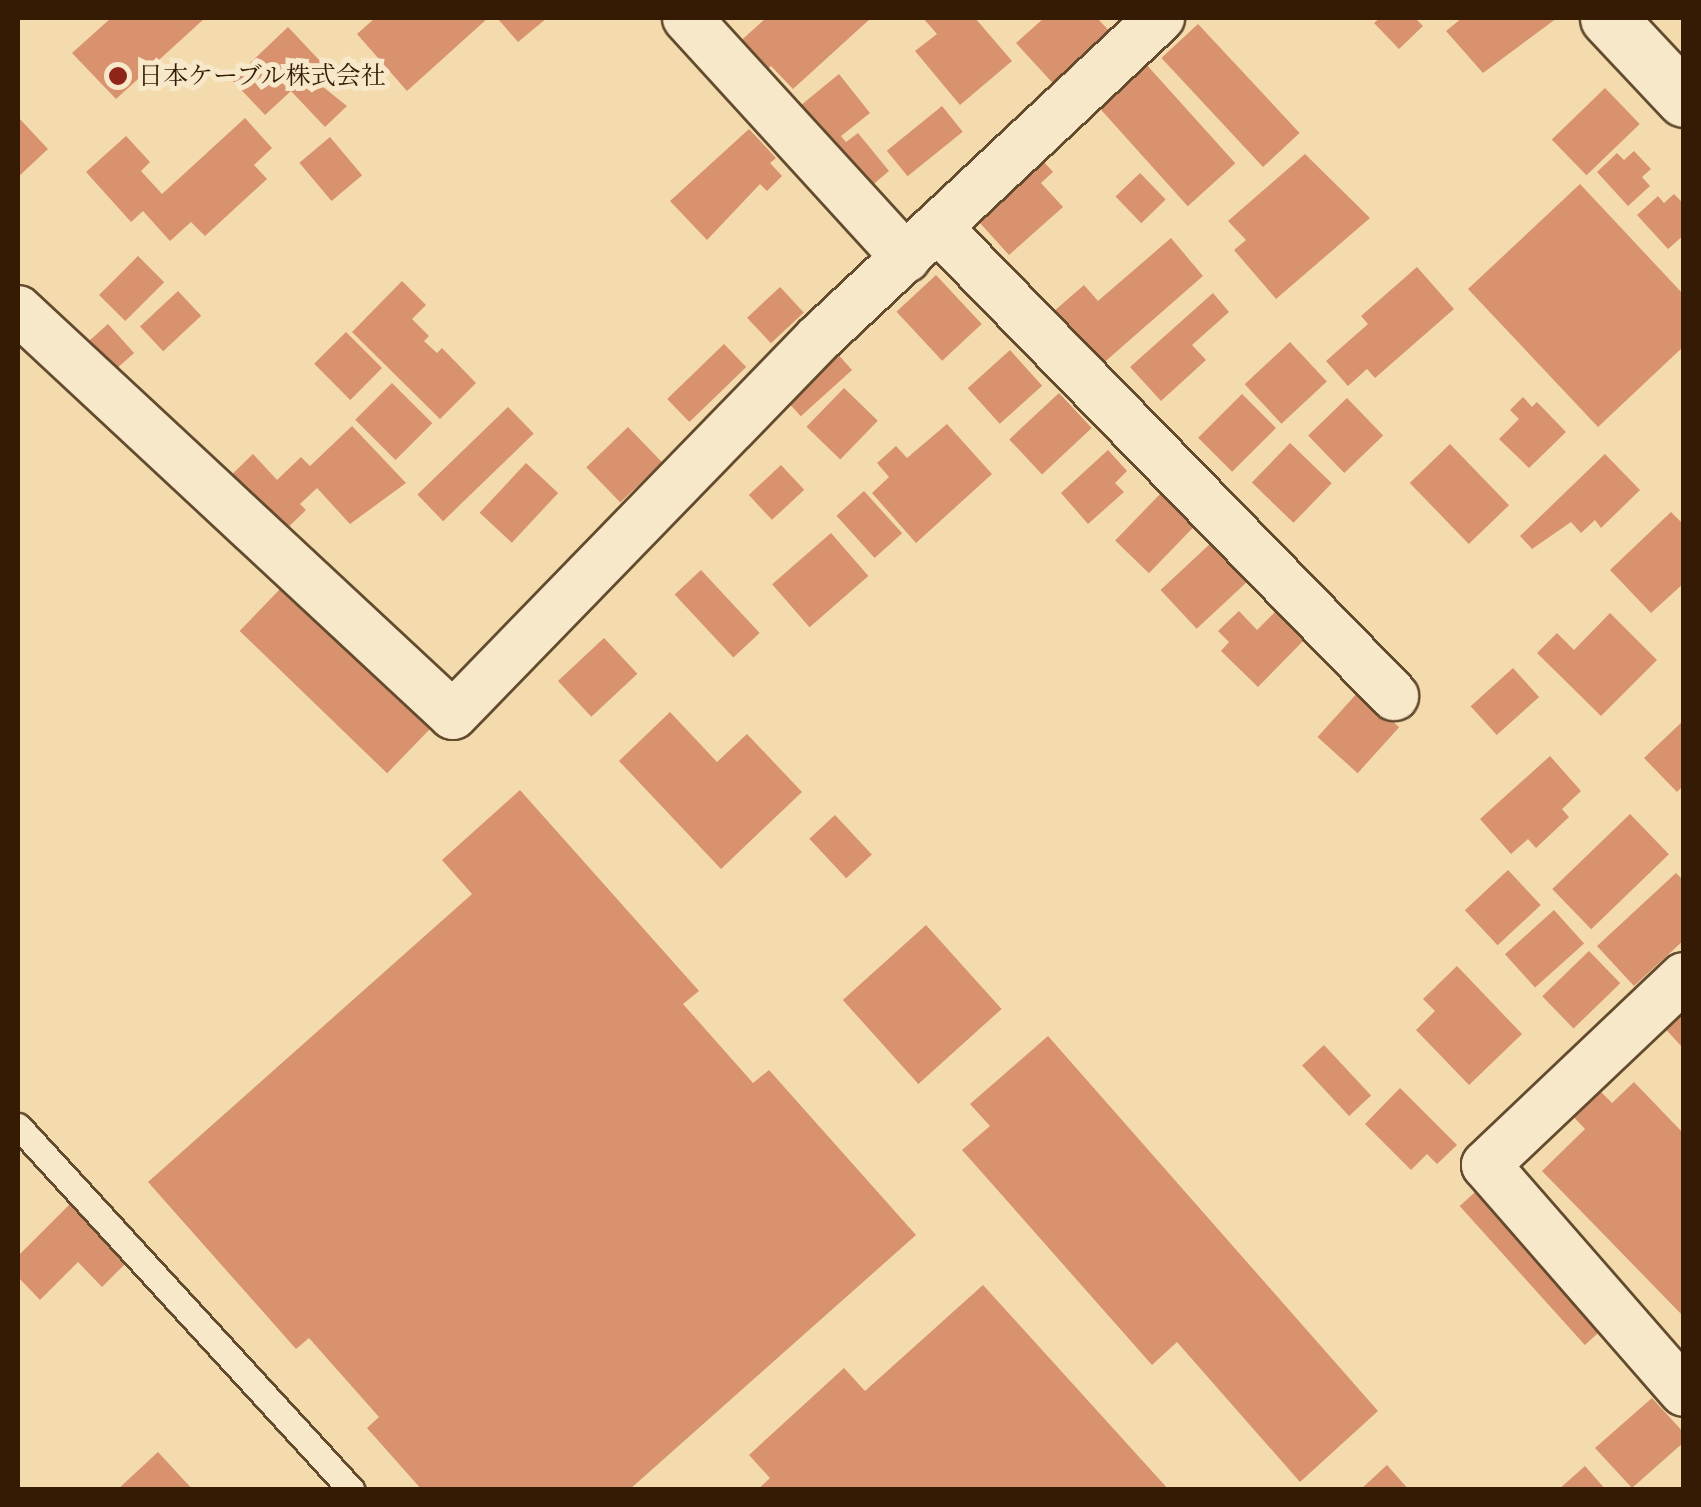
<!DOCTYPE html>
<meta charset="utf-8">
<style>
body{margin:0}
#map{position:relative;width:1701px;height:1507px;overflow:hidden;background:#f3dbae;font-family:"Libre Caslon Text","Noto Serif JP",serif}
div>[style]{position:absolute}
.building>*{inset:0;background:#d8926e;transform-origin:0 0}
.roads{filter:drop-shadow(2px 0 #644b2e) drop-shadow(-2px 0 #644b2e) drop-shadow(0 2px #644b2e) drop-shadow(0 -2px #644b2e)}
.service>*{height:25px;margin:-12.5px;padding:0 12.5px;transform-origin:12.5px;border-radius:12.5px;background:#f7e8ca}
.minor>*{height:48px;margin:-24px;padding:0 24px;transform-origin:24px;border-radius:24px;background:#f7e8ca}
.secondary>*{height:55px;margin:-27.5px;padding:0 27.5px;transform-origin:27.5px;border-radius:27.5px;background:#f7e8ca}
.dots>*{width:28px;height:28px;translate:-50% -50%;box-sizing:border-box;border:5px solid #f7e8ca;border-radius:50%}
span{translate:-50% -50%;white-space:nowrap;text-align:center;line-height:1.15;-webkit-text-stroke:10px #f7e8ca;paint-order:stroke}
.poi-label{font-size:25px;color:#351b04}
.left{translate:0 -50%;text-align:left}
.frame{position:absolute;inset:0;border:20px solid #351b04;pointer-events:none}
</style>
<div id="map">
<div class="building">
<div style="clip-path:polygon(111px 18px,205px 18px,116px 99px,72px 53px)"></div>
<div style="clip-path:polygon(375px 18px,488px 18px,407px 91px,357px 34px)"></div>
<div style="clip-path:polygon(497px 18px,547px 18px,518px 42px)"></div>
<div style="clip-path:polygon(766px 18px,871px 18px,793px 89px,771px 66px,761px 75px,734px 47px)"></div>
<div style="clip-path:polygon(923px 18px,975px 18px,1012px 61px,960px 105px,915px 51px,937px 34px)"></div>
<div style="clip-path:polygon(1044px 18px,1097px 18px,1116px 38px,1059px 90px,1016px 43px)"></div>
<div style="clip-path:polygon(1380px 18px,1415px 18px,1423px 26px,1399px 49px,1374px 23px)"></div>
<div style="clip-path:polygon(1462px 18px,1501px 20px,1557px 18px,1483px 73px,1446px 31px)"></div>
<div style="left:1198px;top:24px;width:149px;height:50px;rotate:47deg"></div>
<div style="clip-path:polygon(288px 27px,321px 62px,308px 75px,347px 106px,325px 127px,291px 91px,265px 115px,232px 80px)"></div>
<div style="left:1145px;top:63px;width:135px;height:64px;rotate:48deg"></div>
<div style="clip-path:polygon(839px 74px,870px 113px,841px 136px,846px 142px,858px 133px,889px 171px,863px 193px,795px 110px)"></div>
<div style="left:1605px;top:88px;width:50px;height:74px;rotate:46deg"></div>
<div style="left:942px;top:106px;width:33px;height:71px;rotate:51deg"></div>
<div style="clip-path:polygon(18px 117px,48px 149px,18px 177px)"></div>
<div style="clip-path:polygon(245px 118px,272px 148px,254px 165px,267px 179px,205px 236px,191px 222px,170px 241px,143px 211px,131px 222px,86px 172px,126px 136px,150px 162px,141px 171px,162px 194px)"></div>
<div style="clip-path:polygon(749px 129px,776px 158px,770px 163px,782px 176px,767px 191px,760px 184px,707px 240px,670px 201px)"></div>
<div style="left:330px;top:137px;width:50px;height:40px;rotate:50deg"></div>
<div style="clip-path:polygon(1634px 151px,1651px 169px,1642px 177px,1650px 186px,1628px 206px,1597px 172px,1617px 153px,1624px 160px)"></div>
<div style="clip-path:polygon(1036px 153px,1053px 172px,1041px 183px,1063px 207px,1009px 255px,970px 212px)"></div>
<div style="clip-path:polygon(1305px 154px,1370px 218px,1276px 299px,1234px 250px,1246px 240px,1228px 221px)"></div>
<div style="left:1140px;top:173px;width:37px;height:34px;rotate:46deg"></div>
<div style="clip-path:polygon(1580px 184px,1684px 295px,1684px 346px,1598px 427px,1468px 289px)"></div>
<div style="clip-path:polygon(1674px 194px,1684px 204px,1684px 235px,1668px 249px,1637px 215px,1658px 196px,1664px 203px)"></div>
<div style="clip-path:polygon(1171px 238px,1203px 276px,1100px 366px,1053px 312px,1084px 285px,1098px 301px)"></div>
<div style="left:138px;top:256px;width:37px;height:55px;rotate:45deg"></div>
<div style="clip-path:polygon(1417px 267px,1454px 309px,1375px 378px,1367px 369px,1348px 386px,1326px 361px,1368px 324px,1361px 316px)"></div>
<div style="left:936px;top:275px;width:67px;height:54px;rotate:47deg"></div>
<div style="clip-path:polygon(402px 281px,426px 305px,412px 319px,429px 336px,424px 341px,437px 353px,442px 348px,476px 383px,440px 419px,352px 332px)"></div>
<div style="left:780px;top:287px;width:35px;height:45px;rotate:47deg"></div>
<div style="left:178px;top:291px;width:34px;height:52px;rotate:47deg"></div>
<div style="clip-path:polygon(1213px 293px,1229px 312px,1192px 345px,1206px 360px,1161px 401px,1130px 367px)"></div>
<div style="left:108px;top:324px;width:39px;height:42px;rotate:48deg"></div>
<div style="left:346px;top:332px;width:51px;height:45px;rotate:45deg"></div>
<div style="left:1290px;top:342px;width:54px;height:62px;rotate:47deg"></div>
<div style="left:724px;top:344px;width:32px;height:79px;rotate:46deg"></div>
<div style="left:834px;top:350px;width:27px;height:69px;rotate:48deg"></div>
<div style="left:1010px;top:350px;width:48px;height:57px;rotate:48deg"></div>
<div style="left:392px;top:383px;width:57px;height:52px;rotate:45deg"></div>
<div style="left:844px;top:388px;width:47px;height:54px;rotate:44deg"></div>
<div style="left:1059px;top:393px;width:48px;height:68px;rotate:47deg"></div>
<div style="left:1242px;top:394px;width:48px;height:62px;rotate:45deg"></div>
<div style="clip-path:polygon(1523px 397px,1532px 407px,1537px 402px,1566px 432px,1529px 468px,1499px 439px,1519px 419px,1510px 410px)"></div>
<div style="left:1347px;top:398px;width:52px;height:54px;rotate:46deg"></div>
<div style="left:508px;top:407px;width:37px;height:126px;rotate:46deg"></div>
<div style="clip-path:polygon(947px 424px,992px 474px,916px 543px,872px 493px,889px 477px,877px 463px,896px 446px,907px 458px)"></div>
<div style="clip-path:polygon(352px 426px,406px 483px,350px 524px,317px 488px,300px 504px,306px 510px,274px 541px,221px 485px,253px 454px,277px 480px,301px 457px,310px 466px)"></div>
<div style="left:628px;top:427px;width:49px;height:58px;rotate:46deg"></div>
<div style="left:1290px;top:443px;width:58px;height:55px;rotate:44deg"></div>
<div style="left:1450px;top:444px;width:85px;height:56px;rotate:46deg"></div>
<div style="clip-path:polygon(1108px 450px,1127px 471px,1115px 483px,1124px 492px,1088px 524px,1061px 493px)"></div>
<div style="clip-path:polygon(1605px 454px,1640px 490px,1601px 528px,1595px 520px,1581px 533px,1571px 522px,1532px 549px,1520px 536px)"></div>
<div style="left:526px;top:463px;width:44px;height:68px;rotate:43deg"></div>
<div style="left:781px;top:465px;width:34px;height:44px;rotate:47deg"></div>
<div style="left:864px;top:491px;width:57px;height:37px;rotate:48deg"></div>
<div style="left:1161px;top:493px;width:47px;height:66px;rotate:44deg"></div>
<div style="clip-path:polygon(1671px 512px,1684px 525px,1684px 583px,1651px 613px,1610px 570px)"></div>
<div style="left:831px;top:533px;width:57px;height:78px;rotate:49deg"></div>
<div style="left:1211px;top:543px;width:53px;height:69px;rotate:47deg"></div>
<div style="left:701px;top:570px;width:86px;height:36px;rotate:47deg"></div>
<div style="left:282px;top:587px;width:205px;height:61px;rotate:44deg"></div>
<div style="clip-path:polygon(1277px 610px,1306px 638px,1258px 687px,1221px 651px,1229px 642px,1218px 631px,1239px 611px,1257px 630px)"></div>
<div style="clip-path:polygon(1610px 613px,1657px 660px,1601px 716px,1537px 653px,1557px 633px,1574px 650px)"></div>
<div style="left:604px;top:638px;width:49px;height:63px;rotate:47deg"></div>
<div style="left:1513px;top:668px;width:39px;height:57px;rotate:48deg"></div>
<div style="left:1359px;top:691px;width:54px;height:62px;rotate:42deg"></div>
<div style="clip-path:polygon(670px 712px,717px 762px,747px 734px,802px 792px,721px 869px,619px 761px)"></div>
<div style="clip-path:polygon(1684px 720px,1684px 785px,1677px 792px,1644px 758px)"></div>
<div style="clip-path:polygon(1550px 756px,1581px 791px,1562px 809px,1569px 817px,1536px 848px,1528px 839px,1511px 854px,1480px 819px)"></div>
<div style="clip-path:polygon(520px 790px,699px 991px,683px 1004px,753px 1083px,769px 1070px,916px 1235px,629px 1490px,422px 1490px,367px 1428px,379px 1417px,309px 1338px,296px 1349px,148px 1182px,472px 894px,442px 860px)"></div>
<div style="left:1630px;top:814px;width:56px;height:108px;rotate:46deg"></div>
<div style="left:835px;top:815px;width:54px;height:35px;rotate:47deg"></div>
<div style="left:1508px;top:870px;width:48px;height:59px;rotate:47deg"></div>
<div style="clip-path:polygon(1676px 873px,1684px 881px,1684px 940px,1634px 986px,1597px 946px)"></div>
<div style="left:1554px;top:910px;width:45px;height:66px;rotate:48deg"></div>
<div style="left:926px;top:925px;width:113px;height:112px;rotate:48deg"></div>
<div style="left:1589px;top:951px;width:45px;height:65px;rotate:46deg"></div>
<div style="clip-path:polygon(1457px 966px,1522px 1034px,1469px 1085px,1416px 1030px,1435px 1011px,1423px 999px)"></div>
<div style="clip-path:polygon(1684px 997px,1684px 1049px,1658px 1021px)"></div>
<div style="clip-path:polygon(1048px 1036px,1378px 1411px,1300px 1482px,1177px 1342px,1152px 1365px,962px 1150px,990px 1126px,970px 1104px)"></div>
<div style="left:1324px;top:1045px;width:69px;height:30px;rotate:47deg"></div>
<div style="clip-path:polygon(1634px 1082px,1684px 1134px,1684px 1317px,1542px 1171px,1585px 1129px,1565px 1108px,1592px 1083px,1612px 1103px)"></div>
<div style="clip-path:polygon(1400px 1088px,1457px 1145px,1437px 1164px,1427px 1154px,1411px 1170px,1365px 1124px)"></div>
<div style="left:1482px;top:1186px;width:187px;height:30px;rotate:48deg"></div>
<div style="clip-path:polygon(75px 1199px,132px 1257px,102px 1287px,78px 1262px,40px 1300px,18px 1277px,18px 1256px)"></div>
<div style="clip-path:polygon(983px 1285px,1169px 1490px,757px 1490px,770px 1478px,749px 1455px,844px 1368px,865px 1391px)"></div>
<div style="clip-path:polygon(1652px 1398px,1684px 1433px,1684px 1442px,1632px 1488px,1595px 1448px)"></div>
<div style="clip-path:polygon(158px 1452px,193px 1490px,117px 1490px)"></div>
<div style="clip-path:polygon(1387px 1465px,1409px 1490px,1360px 1490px)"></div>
<div style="clip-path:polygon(1585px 1466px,1606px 1490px,1558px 1490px)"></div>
</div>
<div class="roads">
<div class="service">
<div style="left:18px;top:1126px;width:494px;rotate:47.5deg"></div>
</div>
<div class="minor">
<div style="left:687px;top:18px;width:325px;rotate:47.6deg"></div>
<div style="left:937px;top:227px;width:655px;rotate:45.74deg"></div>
<div style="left:18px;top:310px;width:594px;rotate:42.95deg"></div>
<div style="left:453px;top:715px;width:525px;rotate:-45.85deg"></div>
<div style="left:819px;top:338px;width:468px;rotate:-43.2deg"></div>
<div style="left:1684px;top:977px;width:273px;rotate:136.5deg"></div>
<div style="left:1486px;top:1165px;width:301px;rotate:48.9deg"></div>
</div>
<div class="secondary">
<div style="left:1608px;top:18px;width:111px;rotate:46.8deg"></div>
</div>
</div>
<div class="dots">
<div style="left:118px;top:76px;background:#8f2418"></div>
</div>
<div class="poi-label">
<span class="left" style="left:138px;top:76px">日本ケーブル株式会社</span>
</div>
<div class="frame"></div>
</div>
